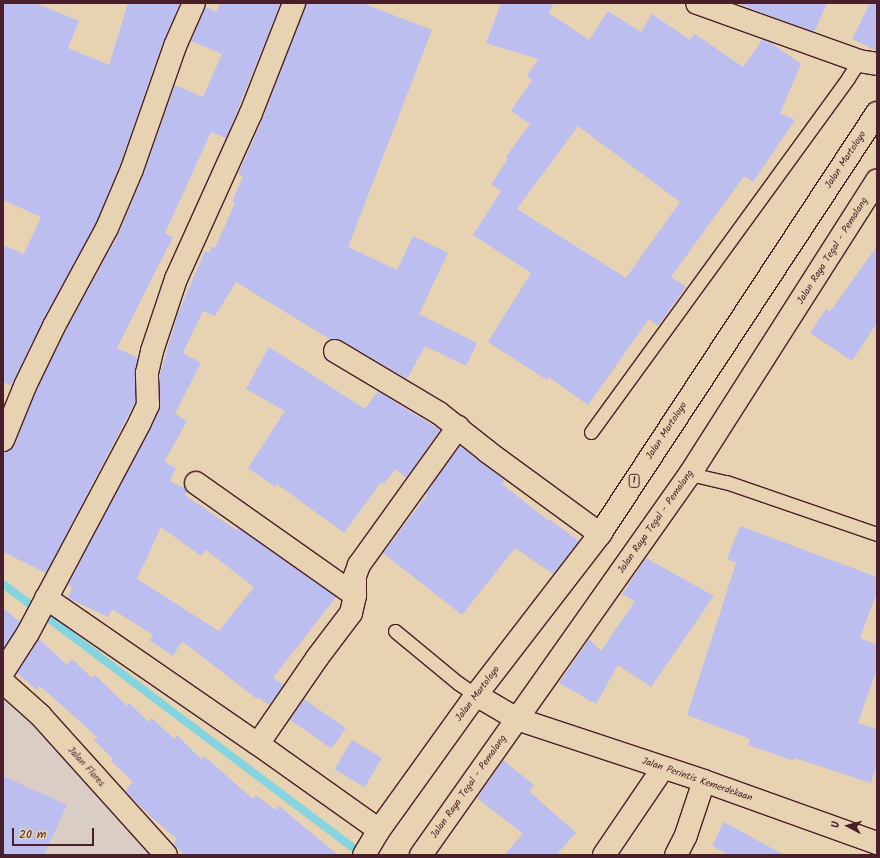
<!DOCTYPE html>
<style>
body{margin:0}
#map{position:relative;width:880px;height:858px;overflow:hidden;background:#e7d3b1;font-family:Kalam,sans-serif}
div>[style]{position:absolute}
.built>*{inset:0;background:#dacdc4}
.stream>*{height:8px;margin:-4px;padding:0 4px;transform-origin:4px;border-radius:4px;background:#84d5e0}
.building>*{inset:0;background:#bcbef0;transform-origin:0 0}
.roads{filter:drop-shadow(1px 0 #4a1f2b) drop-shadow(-1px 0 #4a1f2b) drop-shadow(0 1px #4a1f2b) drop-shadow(0 -1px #4a1f2b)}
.service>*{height:13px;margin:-6.5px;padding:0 6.5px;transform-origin:6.5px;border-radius:6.5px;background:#e7d3b1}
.minor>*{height:22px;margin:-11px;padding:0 11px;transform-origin:11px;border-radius:11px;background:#e7d3b1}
.trunk>*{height:22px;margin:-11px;padding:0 11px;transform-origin:11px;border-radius:11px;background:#e7d3b1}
span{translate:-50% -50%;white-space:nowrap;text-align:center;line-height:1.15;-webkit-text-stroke:3.5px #e7d3b1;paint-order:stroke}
.shield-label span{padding:1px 3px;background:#e7d3b1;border:1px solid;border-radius:3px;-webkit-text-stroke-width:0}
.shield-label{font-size:9px;color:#4a1f2b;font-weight:700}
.street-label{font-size:10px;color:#4a1f2b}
.frame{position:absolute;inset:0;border:4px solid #4a1f2b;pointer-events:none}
.north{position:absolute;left:828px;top:806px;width:40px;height:40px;-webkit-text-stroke:3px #e7d3b1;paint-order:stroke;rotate:276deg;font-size:11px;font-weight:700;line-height:16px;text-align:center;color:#4a1f2b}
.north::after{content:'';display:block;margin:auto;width:14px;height:18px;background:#4a1f2b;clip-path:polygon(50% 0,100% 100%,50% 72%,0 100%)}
.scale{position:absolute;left:12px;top:828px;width:82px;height:18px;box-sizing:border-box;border:2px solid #4a1f2b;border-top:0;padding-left:5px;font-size:12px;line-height:14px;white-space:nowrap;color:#4a1f2b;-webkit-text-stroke:3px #e7d3b1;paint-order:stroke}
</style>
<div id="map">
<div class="built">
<div style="clip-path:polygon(3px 682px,166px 855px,3px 855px)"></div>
</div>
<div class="stream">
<div style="left:3px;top:584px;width:450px;rotate:37deg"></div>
</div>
<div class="building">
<div style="clip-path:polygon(3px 3px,36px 3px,79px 21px,68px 48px,109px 65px,128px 3px,180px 3px,163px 42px,120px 164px,96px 223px,43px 320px,11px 386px,3px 381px,3px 245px,24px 254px,41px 217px,3px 200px)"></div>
<div style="clip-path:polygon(220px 3px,281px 3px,226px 138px,211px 132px,165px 233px,173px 237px,117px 348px,138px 358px,135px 373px,135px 402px,46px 573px,3px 552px,3px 452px,10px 450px,15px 445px,36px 391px,65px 332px,119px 233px,144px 173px,175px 85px,203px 97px,222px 54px,191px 41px,206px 7px,216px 12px)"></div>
<div style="clip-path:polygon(evenodd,306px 3px,362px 3px,432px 30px,348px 247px,397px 270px,413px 236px,448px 253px,419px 314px,477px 343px,466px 366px,425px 346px,407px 379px,341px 340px,331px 340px,236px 282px,215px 316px,203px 311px,183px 353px,201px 363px,175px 414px,187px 421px,164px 462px,176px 468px,170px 481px,184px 488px,187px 491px,185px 495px,236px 530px,238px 528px,336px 597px,273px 678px,284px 685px,269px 705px,258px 697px,257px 699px,182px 641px,173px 656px,149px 640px,153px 635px,112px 609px,108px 617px,68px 598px,72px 587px,68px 585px,159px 410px,160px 374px,177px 316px,205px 251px,209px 253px,212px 246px,215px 248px,235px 203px,232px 202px,243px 176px,238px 174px,263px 118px,306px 3px,161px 527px,201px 556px,206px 550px,254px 587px,219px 631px,137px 579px,161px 527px)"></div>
<div style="clip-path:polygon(evenodd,501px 3px,553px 3px,549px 13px,589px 40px,608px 11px,641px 32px,652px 14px,690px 40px,695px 34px,743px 67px,762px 40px,770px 42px,801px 64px,780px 113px,795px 120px,753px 182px,744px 176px,671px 277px,686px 287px,658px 326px,649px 319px,588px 405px,549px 377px,547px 380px,488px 342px,531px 273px,473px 235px,501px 191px,491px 184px,508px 159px,506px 157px,530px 124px,511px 111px,532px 80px,527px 76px,538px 59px,486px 43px,501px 3px,578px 126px,680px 202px,626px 278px,517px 209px,578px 126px)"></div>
<div style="clip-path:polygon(741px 3px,827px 3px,814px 32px,741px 5px)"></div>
<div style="clip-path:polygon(870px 3px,877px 3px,877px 51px,852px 39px)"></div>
<div style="clip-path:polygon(877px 246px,877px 323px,852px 361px,810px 333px,826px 309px,830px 312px)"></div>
<div style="clip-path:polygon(269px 347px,365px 409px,378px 391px,440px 430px,406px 478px,395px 469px,384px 484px,381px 482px,344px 533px,277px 484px,275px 487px,248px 468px,285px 411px,246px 389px)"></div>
<div style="clip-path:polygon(460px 446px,504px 480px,502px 484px,549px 521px,550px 520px,579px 541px,553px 574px,515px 548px,462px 615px,383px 553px,427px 495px,425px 494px)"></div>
<div style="clip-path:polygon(740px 526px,877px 577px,877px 592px,860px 638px,877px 645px,877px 669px,858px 723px,877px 729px,877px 764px,871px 783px,795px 758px,794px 761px,748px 745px,750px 739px,687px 715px,736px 563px,727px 559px)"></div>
<div style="clip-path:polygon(646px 558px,714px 596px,651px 687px,618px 665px,596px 704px,559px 683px,589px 639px,601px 651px,635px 601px,622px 594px)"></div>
<div style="clip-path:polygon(3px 608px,20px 622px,3px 649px)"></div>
<div style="clip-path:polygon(39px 639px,67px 665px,72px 659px,92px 678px,95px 675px,127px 706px,129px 703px,149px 722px,152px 718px,174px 739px,177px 735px,201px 759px,204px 756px,253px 799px,256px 795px,275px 810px,279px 806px,338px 855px,185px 855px,173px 844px,177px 839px,151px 817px,125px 791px,133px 782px,111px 761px,113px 759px,94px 740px,97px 737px,40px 686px,37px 690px,17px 673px)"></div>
<div style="left:304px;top:699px;width:51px;height:25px;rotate:35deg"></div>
<div style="left:352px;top:740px;width:35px;height:34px;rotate:31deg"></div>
<div style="clip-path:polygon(503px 760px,534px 785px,529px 791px,576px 833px,556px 855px,504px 855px,523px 834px,477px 798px)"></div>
<div style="clip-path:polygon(3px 776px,67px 805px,44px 855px,3px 855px)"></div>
<div style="clip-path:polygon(724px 822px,784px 855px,728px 855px,712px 846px)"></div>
</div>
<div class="roads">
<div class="service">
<div style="left:591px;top:432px;width:437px;rotate:-54deg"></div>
<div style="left:848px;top:78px;width:20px;rotate:-57deg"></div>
<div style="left:690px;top:474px;width:37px;rotate:13deg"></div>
<div style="left:726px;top:482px;width:160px;rotate:19deg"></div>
<div style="left:395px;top:631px;width:82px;rotate:39.5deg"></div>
<div style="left:458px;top:683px;width:22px;rotate:34deg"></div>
</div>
<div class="minor">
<div style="left:697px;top:3px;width:172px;rotate:19.7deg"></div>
<div style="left:859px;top:61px;width:18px;rotate:9deg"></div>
<div style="left:335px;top:351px;width:121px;rotate:30.8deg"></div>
<div style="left:439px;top:413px;width:63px;rotate:38.5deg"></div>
<div style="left:488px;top:452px;width:139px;rotate:36.2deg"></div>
<div style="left:3px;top:440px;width:58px;rotate:-67.8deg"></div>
<div style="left:25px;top:386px;width:67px;rotate:-64.2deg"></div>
<div style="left:54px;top:326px;width:111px;rotate:-61.6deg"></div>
<div style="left:107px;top:228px;width:64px;rotate:-67deg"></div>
<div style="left:132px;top:169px;width:130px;rotate:-70.7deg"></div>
<div style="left:175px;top:46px;width:47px;rotate:-66.2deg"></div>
<div style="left:196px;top:483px;width:194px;rotate:35.2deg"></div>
<div style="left:46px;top:598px;width:257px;rotate:34.6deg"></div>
<div style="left:258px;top:744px;width:148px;rotate:35.4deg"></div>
<div style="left:3px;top:672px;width:46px;rotate:-57.3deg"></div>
<div style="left:28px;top:633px;width:239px;rotate:-62deg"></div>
<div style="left:140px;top:422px;width:19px;rotate:-65deg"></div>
<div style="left:148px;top:405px;width:32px;rotate:-92deg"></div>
<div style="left:147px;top:373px;width:23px;rotate:-77deg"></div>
<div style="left:152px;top:351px;width:76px;rotate:-71.6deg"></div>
<div style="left:176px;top:279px;width:182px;rotate:-65.7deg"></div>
<div style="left:251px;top:113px;width:118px;rotate:-68.6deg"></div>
<div style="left:3px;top:682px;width:50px;rotate:41.7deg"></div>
<div style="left:40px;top:715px;width:188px;rotate:48deg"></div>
<div style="left:517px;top:719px;width:197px;rotate:18.3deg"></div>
<div style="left:704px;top:781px;width:184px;rotate:19.7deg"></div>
<div style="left:258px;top:744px;width:104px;rotate:-55.5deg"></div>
<div style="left:317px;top:658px;width:56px;rotate:-52.9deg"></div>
<div style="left:351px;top:613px;width:18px;rotate:-77deg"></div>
<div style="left:355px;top:595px;width:19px;rotate:-90deg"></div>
<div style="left:355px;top:576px;width:12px;rotate:-70deg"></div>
<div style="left:359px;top:565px;width:170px;rotate:-54.3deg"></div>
<div style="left:604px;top:855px;width:105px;rotate:-55.9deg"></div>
<div style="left:676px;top:855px;width:22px;rotate:-63deg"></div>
<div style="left:686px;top:835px;width:57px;rotate:-71.6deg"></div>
</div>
<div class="trunk">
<div style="left:476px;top:695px;width:48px;rotate:30.3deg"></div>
<div style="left:364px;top:855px;width:29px;rotate:-59deg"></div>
<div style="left:379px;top:830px;width:166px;rotate:-54.3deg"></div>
<div style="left:476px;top:695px;width:203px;rotate:-52.4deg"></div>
<div style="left:600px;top:534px;width:504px;rotate:-56.66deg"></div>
<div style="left:421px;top:855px;width:466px;rotate:-54.8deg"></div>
<div style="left:690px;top:474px;width:348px;rotate:-57.5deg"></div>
</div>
</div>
<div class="shield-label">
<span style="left:634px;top:481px">1</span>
</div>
<div class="street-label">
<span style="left:846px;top:160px;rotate:-57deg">Jalan Martoloyo</span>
<span style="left:833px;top:251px;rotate:-58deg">Jalan Raya Tegal - Pemalang</span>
<span style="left:667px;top:431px;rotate:-57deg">Jalan Martoloyo</span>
<span style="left:656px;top:522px;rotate:-55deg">Jalan Raya Tegal - Pemalang</span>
<span style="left:478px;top:694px;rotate:-53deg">Jalan Martoloyo</span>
<span style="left:86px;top:767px;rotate:48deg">Jalan Flores</span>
<span style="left:697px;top:780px;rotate:19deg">Jalan Perintis Kemerdekaan</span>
<span style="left:469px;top:787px;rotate:-55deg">Jalan Raya Tegal - Pemalang</span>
</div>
<div class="frame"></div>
<div class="north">U</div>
<div class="scale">20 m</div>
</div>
